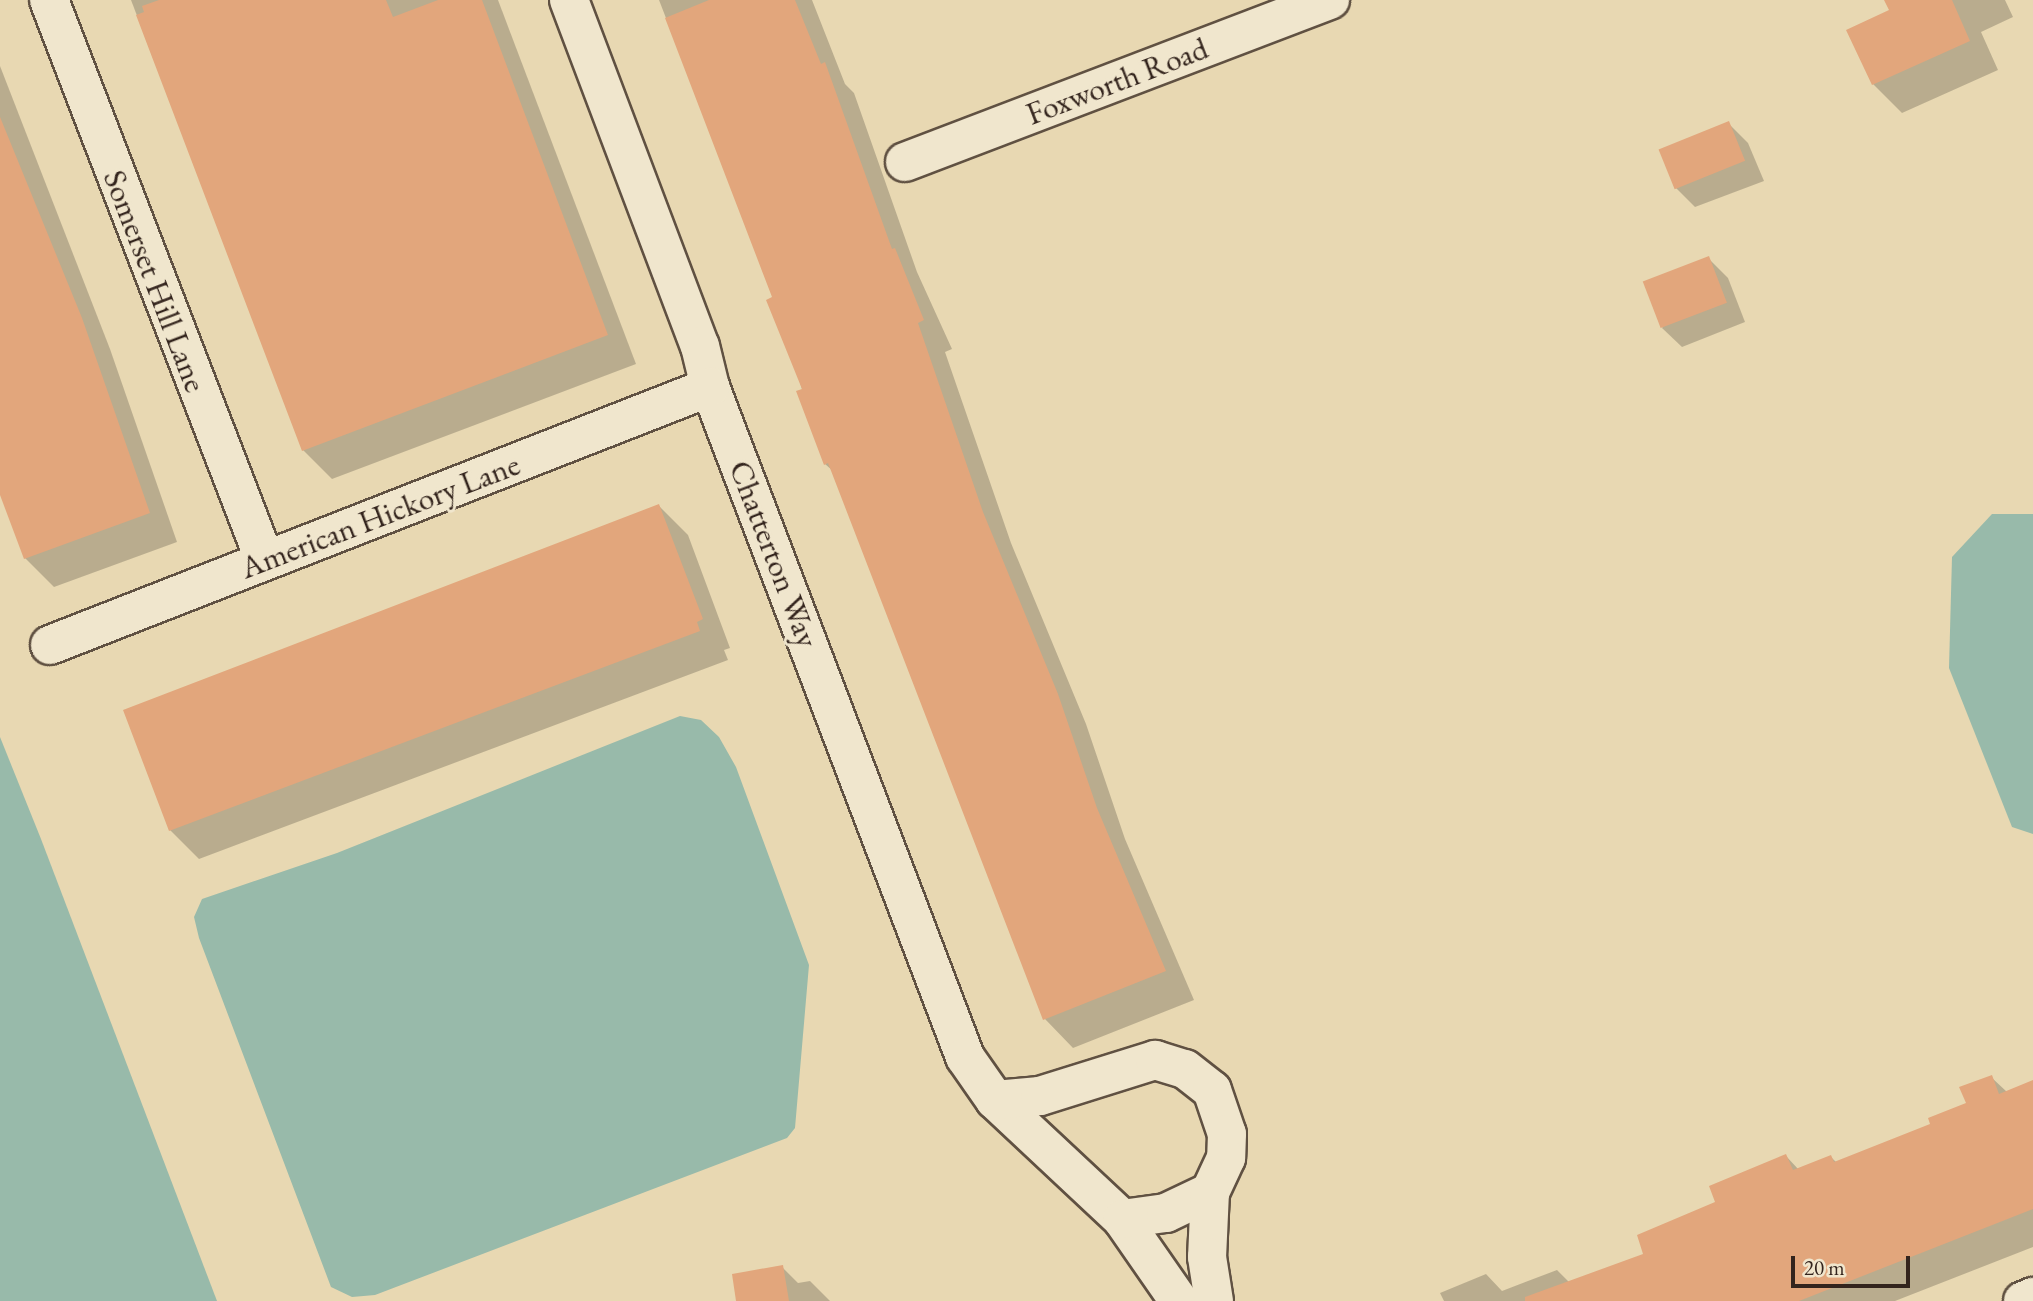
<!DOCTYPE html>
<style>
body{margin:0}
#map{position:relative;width:2033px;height:1301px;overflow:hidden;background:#e8d8b2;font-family:"EB Garamond",serif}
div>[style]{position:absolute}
.water>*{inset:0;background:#98baaa}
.shadow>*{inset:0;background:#0003}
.building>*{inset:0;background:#e2a67c;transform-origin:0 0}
.roads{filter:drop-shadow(2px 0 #605142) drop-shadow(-2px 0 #605142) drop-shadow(0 2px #605142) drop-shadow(0 -2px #605142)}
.street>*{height:38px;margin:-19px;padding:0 19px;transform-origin:19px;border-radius:19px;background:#f0e6cd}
span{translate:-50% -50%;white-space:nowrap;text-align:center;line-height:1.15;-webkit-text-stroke:6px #f0e6cd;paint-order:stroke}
.street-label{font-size:32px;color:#33241d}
.scale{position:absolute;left:1791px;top:1256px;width:119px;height:32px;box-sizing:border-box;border:4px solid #33241d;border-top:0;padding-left:9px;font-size:21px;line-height:24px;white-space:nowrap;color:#33241d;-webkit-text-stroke:5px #f0e6cd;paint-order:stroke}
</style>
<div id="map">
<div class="water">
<div style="clip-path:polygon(1992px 514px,2033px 514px,2033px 834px,2012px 827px,1949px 668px,1952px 557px)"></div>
<div style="clip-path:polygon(680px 716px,701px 720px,719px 737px,736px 767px,809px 965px,795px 1128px,787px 1138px,375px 1295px,352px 1297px,331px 1287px,199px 938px,194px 917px,202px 899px,337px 853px)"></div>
<div style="clip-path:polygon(0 737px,41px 839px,217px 1301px,0 1301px)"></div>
</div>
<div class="shadow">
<div style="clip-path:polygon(131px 0,498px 0,636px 364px,332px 479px,303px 450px)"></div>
<div style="clip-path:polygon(659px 0,812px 0,845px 84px,854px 93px,917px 272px,952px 349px,945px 352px,1011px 543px,1086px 724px,1125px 839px,1194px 1000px,1073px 1048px,1045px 1019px,833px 471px,825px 464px,774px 298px)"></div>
<div style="clip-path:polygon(1886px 0,2005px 0,2013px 17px,1981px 32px,1998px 70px,1902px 113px,1873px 84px,1892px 11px)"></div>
<div style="clip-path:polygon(0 66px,110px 349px,177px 542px,54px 587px,25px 558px,0 486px)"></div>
<div style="clip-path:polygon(1728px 123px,1748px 143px,1764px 181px,1695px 207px,1676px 188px)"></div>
<div style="clip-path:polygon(1708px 258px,1728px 278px,1745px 322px,1682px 347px,1662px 328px)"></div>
<div style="clip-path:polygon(659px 506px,688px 535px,730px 648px,724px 650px,728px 660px,199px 859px,170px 830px)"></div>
<div style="clip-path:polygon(1991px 1077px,2007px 1092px,2033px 1082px,2033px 1247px,1895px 1301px,1444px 1301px,1440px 1293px,1486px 1274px,1502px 1291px,1557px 1270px,1570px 1283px,1646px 1255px,1786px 1156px,1799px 1170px,1831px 1157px,1837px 1163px,1933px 1125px,1968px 1104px)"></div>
<div style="clip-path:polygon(782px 1267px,798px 1283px,810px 1281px,830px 1301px,738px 1301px)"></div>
</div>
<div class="building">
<div style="clip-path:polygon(159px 0,386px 0,393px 17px,438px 0,482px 0,608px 335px,302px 451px,136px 15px,144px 12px,142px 6px)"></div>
<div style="clip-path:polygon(709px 0,795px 0,821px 64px,825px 62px,892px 249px,895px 248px,924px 320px,918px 323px,983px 512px,1058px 694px,1097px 808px,1166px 971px,1043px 1020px,828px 463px,824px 465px,796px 391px,802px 389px,766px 300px,772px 297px,665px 18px)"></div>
<div style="clip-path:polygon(1884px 0,1952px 0,1970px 41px,1872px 85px,1846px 30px,1889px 10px)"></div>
<div style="clip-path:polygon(0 117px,82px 318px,150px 513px,24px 559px,0 495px)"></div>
<div style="left:1729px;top:121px;width:43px;height:76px;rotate:68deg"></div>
<div style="left:1709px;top:256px;width:50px;height:71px;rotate:69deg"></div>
<div style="clip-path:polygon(659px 504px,703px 619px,697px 622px,700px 631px,169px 831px,123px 710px)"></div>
<div style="clip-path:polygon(1992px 1075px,1999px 1094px,2033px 1080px,2033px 1209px,1799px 1301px,1525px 1301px,1525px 1297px,1643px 1254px,1637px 1235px,1715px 1202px,1709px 1186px,1786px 1154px,1793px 1170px,1831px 1155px,1834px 1162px,1930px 1124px,1928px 1118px,1966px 1103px,1959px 1087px)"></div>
<div style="clip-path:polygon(783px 1265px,789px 1301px,736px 1301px,732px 1274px)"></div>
</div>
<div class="roads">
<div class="street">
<div style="left:49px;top:0;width:601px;rotate:68.94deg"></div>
<div style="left:569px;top:0;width:370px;rotate:69.3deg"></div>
<div style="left:700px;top:346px;width:42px;rotate:76.3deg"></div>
<div style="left:710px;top:387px;width:717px;rotate:69.16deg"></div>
<div style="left:965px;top:1057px;width:52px;rotate:55.1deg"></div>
<div style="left:995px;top:1100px;width:174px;rotate:43.1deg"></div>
<div style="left:1122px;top:1219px;width:100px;rotate:55.2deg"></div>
<div style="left:905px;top:162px;width:455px;rotate:-20.9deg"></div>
<div style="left:50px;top:645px;width:709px;rotate:-21.35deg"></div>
<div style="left:995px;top:1100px;width:45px;rotate:-5.1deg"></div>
<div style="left:1040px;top:1096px;width:121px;rotate:-17.4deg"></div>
<div style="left:1155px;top:1060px;width:31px;rotate:17deg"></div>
<div style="left:1185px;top:1069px;width:34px;rotate:38deg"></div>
<div style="left:1212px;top:1090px;width:46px;rotate:71.2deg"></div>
<div style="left:1227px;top:1134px;width:24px;rotate:92deg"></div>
<div style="left:1226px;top:1158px;width:38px;rotate:115deg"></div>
<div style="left:1122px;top:1219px;width:44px;rotate:-7.8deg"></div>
<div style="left:1166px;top:1213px;width:49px;rotate:-25.5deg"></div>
<div style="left:1210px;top:1192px;width:65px;rotate:92.6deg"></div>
<div style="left:1207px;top:1257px;width:45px;rotate:81deg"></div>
<div style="left:2023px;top:1301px;width:11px;rotate:-22deg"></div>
</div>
</div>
<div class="street-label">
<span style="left:1117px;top:81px;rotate:-21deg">Foxworth Road</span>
<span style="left:155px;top:281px;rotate:69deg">Somerset Hill Lane</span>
<span style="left:380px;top:516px;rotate:-21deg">American Hickory Lane</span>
<span style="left:774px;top:554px;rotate:69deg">Chatterton Way</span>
</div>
<div class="scale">20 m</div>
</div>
